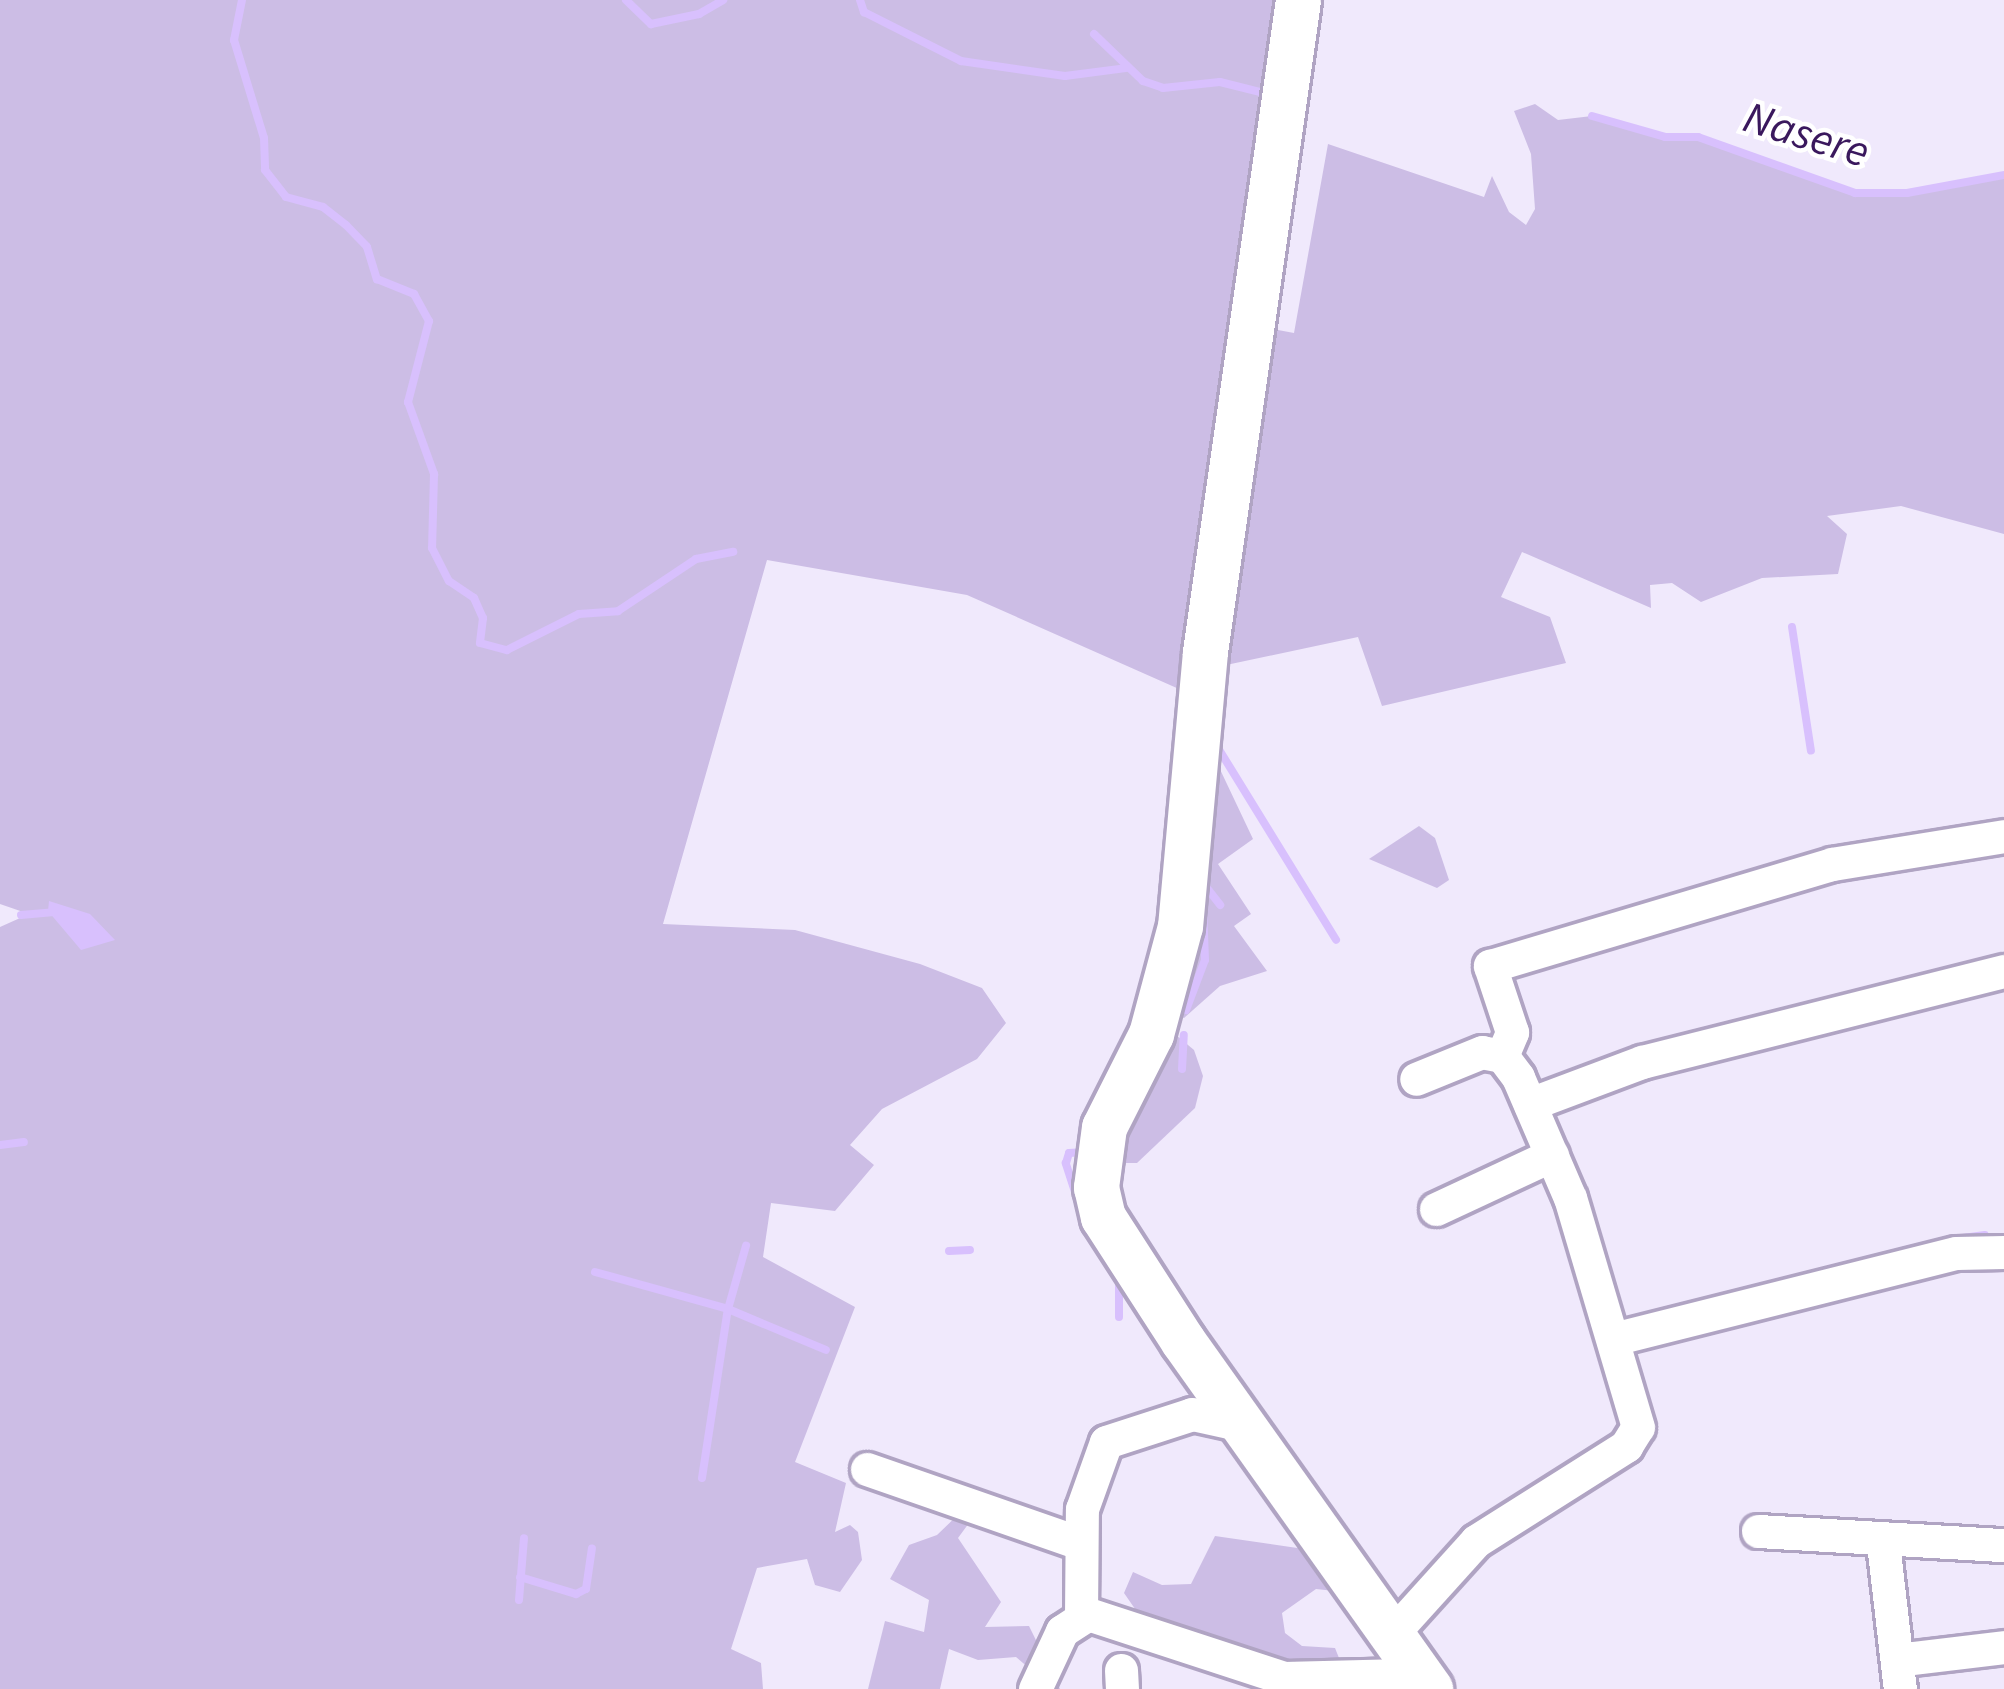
<!DOCTYPE html>
<style>
body{margin:0}
#map{position:relative;width:2004px;height:1689px;overflow:hidden;background:#f0e9fc;font-family:"Source Sans 3",sans-serif}
div>[style]{position:absolute}
.green>*{inset:0;background:#ccbde5}
.water>*{inset:0;background:#d8c0fd}
.stream>*{height:8px;margin:-4px;padding:0 4px;transform-origin:4px;border-radius:4px;background:#d8c0fd}
.roads{filter:drop-shadow(3px 0 #b0a4c3) drop-shadow(-3px 0 #b0a4c3) drop-shadow(0 3px #b0a4c3) drop-shadow(0 -3px #b0a4c3)}
.street>*{height:33px;margin:-16.5px;padding:0 16.5px;transform-origin:16.5px;border-radius:16.5px;background:#fff}
.secondary>*{height:45px;margin:-22.5px;padding:0 22.5px;transform-origin:22.5px;border-radius:22.5px;background:#fff}
span{translate:-50% -50%;white-space:nowrap;text-align:center;line-height:1.15;-webkit-text-stroke:9px #fff;paint-order:stroke}
.water-label{font-size:45px;color:#3a185d;font-style:italic}
</style>
<div id="map">
<div class="green">
<div style="clip-path:polygon(0 0,1286px 0,1188px 693px,967px 595px,767px 560px,663px 924px,795px 930px,920px 964px,982px 988px,1006px 1023px,977px 1059px,882px 1109px,850px 1145px,874px 1165px,835px 1211px,771px 1203px,763px 1257px,855px 1307px,795px 1462px,846px 1483px,835px 1532px,850px 1525px,858px 1532px,862px 1560px,840px 1592px,815px 1585px,807px 1559px,757px 1568px,731px 1649px,761px 1663px,763px 1689px,0 1689px,0 927px,29px 914px,0 904px)"></div>
<div style="clip-path:polygon(1535px 104px,1558px 120px,1592px 116px,1665px 137px,1698px 137px,1855px 193px,1907px 193px,2004px 175px,2004px 534px,1901px 506px,1827px 516px,1847px 534px,1838px 574px,1762px 578px,1701px 602px,1672px 583px,1650px 585px,1651px 608px,1522px 552px,1501px 597px,1550px 617px,1566px 663px,1382px 706px,1358px 637px,1212px 668px,1262px 327px,1294px 333px,1328px 144px,1484px 197px,1492px 176px,1509px 212px,1526px 225px,1535px 209px,1531px 154px,1514px 111px)"></div>
<div style="clip-path:polygon(1217px 763px,1253px 839px,1218px 864px,1251px 914px,1234px 926px,1267px 971px,1220px 986px,1184px 1018px,1172px 1011px)"></div>
<div style="clip-path:polygon(1419px 826px,1435px 838px,1449px 880px,1437px 888px,1369px 859px)"></div>
<div style="clip-path:polygon(1176px 1035px,1194px 1050px,1203px 1076px,1195px 1108px,1137px 1163px,1119px 1163px,1110px 1131px,1153px 1051px)"></div>
<div style="clip-path:polygon(962px 1511px,969px 1523px,958px 1538px,1001px 1602px,985px 1627px,1029px 1626px,1060px 1689px,1027px 1689px,1030px 1669px,1016px 1657px,978px 1660px,949px 1649px,940px 1689px,868px 1689px,885px 1621px,924px 1632px,929px 1600px,890px 1579px,909px 1545px,937px 1535px)"></div>
<div style="clip-path:polygon(1215px 1536px,1311px 1550px,1353px 1593px,1316px 1589px,1282px 1613px,1285px 1633px,1302px 1646px,1335px 1648px,1341px 1663px,1301px 1672px,1142px 1619px,1124px 1593px,1133px 1572px,1162px 1585px,1191px 1584px)"></div>
</div>
<div class="water">
<div style="clip-path:polygon(49px 901px,90px 914px,115px 940px,81px 950px,48px 911px)"></div>
</div>
<div class="stream">
<div style="left:242px;top:0;width:41px;rotate:101.3deg"></div>
<div style="left:234px;top:40px;width:102px;rotate:73deg"></div>
<div style="left:264px;top:138px;width:32px;rotate:88deg"></div>
<div style="left:265px;top:170px;width:34px;rotate:52deg"></div>
<div style="left:286px;top:197px;width:38px;rotate:15deg"></div>
<div style="left:323px;top:207px;width:29px;rotate:38deg"></div>
<div style="left:346px;top:225px;width:30px;rotate:46deg"></div>
<div style="left:367px;top:247px;width:34px;rotate:73deg"></div>
<div style="left:377px;top:279px;width:40px;rotate:22deg"></div>
<div style="left:414px;top:294px;width:31px;rotate:61deg"></div>
<div style="left:429px;top:321px;width:84px;rotate:104.5deg"></div>
<div style="left:408px;top:402px;width:77px;rotate:70.1deg"></div>
<div style="left:434px;top:474px;width:74px;rotate:91.5deg"></div>
<div style="left:432px;top:548px;width:37px;rotate:63deg"></div>
<div style="left:449px;top:581px;width:30px;rotate:34deg"></div>
<div style="left:474px;top:598px;width:22px;rotate:66deg"></div>
<div style="left:483px;top:618px;width:25px;rotate:97deg"></div>
<div style="left:480px;top:643px;width:28px;rotate:15deg"></div>
<div style="left:507px;top:650px;width:80px;rotate:-26.6deg"></div>
<div style="left:579px;top:614px;width:39px;rotate:-4deg"></div>
<div style="left:618px;top:611px;width:94px;rotate:-33.7deg"></div>
<div style="left:696px;top:559px;width:38px;rotate:-11deg"></div>
<div style="left:626px;top:0;width:35px;rotate:44deg"></div>
<div style="left:651px;top:24px;width:49px;rotate:-11.8deg"></div>
<div style="left:699px;top:14px;width:28px;rotate:-30deg"></div>
<div style="left:860px;top:0;width:13px;rotate:72deg"></div>
<div style="left:864px;top:12px;width:109px;rotate:26.8deg"></div>
<div style="left:961px;top:61px;width:105px;rotate:8.2deg"></div>
<div style="left:1065px;top:76px;width:63px;rotate:-7.4deg"></div>
<div style="left:1094px;top:34px;width:68px;rotate:43.8deg"></div>
<div style="left:1143px;top:81px;width:21px;rotate:19deg"></div>
<div style="left:1163px;top:88px;width:57px;rotate:-6deg"></div>
<div style="left:1220px;top:82px;width:49px;rotate:14deg"></div>
<div style="left:1592px;top:116px;width:76px;rotate:16deg"></div>
<div style="left:1665px;top:137px;width:33px"></div>
<div style="left:1698px;top:137px;width:167px;rotate:19.6deg"></div>
<div style="left:1855px;top:193px;width:52px"></div>
<div style="left:1907px;top:193px;width:99px;rotate:-10.5deg"></div>
<div style="left:1792px;top:627px;width:125px;rotate:81.3deg"></div>
<div style="left:1215px;top:743px;width:231px;rotate:58.4deg"></div>
<div style="left:1203px;top:883px;width:28px;rotate:52deg"></div>
<div style="left:21px;top:915px;width:33px;rotate:-5deg"></div>
<div style="left:1186px;top:1010px;width:53px;rotate:-69.2deg"></div>
<div style="left:1205px;top:960px;width:52px;rotate:-92.2deg"></div>
<div style="left:1182px;top:1069px;width:34px;rotate:-87deg"></div>
<div style="left:0;top:1145px;width:24px;rotate:-7deg"></div>
<div style="left:1078px;top:1201px;width:40px;rotate:-108deg"></div>
<div style="left:1066px;top:1163px;width:10px;rotate:-73deg"></div>
<div style="left:1069px;top:1153px;width:15px;rotate:-4deg"></div>
<div style="left:1963px;top:1238px;width:22px;rotate:-8deg"></div>
<div style="left:949px;top:1251px;width:21px;rotate:-3deg"></div>
<div style="left:595px;top:1272px;width:138px;rotate:15.5deg"></div>
<div style="left:728px;top:1309px;width:106px;rotate:22.7deg"></div>
<div style="left:1119px;top:1277px;width:40px;rotate:90deg"></div>
<div style="left:702px;top:1478px;width:171px;rotate:-81.3deg"></div>
<div style="left:728px;top:1309px;width:66px;rotate:-74.1deg"></div>
<div style="left:520px;top:1577px;width:59px;rotate:16.9deg"></div>
<div style="left:576px;top:1594px;width:11px;rotate:-27deg"></div>
<div style="left:586px;top:1589px;width:41px;rotate:-81.7deg"></div>
<div style="left:519px;top:1600px;width:62px;rotate:-85.4deg"></div>
</div>
<div class="roads">
<div class="street">
<div style="left:1502px;top:1056px;width:26px;rotate:-67deg"></div>
<div style="left:1512px;top:1032px;width:70px;rotate:-108.4deg"></div>
<div style="left:1490px;top:966px;width:357px;rotate:-16.6deg"></div>
<div style="left:1832px;top:864px;width:174px;rotate:-9.2deg"></div>
<div style="left:1530px;top:1104px;width:120px;rotate:-20.6deg"></div>
<div style="left:1642px;top:1062px;width:373px;rotate:-14.1deg"></div>
<div style="left:1436px;top:1209px;width:128px;rotate:-25deg"></div>
<div style="left:1617px;top:1338px;width:349px;rotate:-14.1deg"></div>
<div style="left:1956px;top:1253px;width:48px;rotate:-1.2deg"></div>
<div style="left:867px;top:1469px;width:225px;rotate:19.2deg"></div>
<div style="left:1758px;top:1531px;width:246px;rotate:3.3deg"></div>
<div style="left:1883px;top:1543px;width:147px;rotate:83.4deg"></div>
<div style="left:1081px;top:1615px;width:106px;rotate:-89.5deg"></div>
<div style="left:1082px;top:1509px;width:71px;rotate:-70.3deg"></div>
<div style="left:1106px;top:1442px;width:90px;rotate:-18deg"></div>
<div style="left:1192px;top:1414px;width:51px;rotate:12.4deg"></div>
<div style="left:1392px;top:1634px;width:125px;rotate:-47.9deg"></div>
<div style="left:1476px;top:1541px;width:178px;rotate:-32.3deg"></div>
<div style="left:1626px;top:1446px;width:22px;rotate:-58deg"></div>
<div style="left:1638px;top:1427px;width:239px;rotate:-106.5deg"></div>
<div style="left:1570px;top:1198px;width:132px;rotate:-113.3deg"></div>
<div style="left:1518px;top:1077px;width:26px;rotate:-127deg"></div>
<div style="left:1502px;top:1056px;width:20px;rotate:-169deg"></div>
<div style="left:1482px;top:1052px;width:71px;rotate:157.8deg"></div>
<div style="left:1897px;top:1660px;width:108px;rotate:-6.9deg"></div>
<div style="left:1121px;top:1670px;width:19px;rotate:87deg"></div>
<div style="left:1035px;top:1689px;width:64px;rotate:-65deg"></div>
<div style="left:1062px;top:1631px;width:31px;rotate:-33deg"></div>
<div style="left:1088px;top:1614px;width:206px;rotate:18.1deg"></div>
<div style="left:1284px;top:1678px;width:119px;rotate:-1.4deg"></div>
</div>
<div class="secondary">
<div style="left:1298px;top:0;width:659px;rotate:98.12deg"></div>
<div style="left:1205px;top:652px;width:275px;rotate:95.2deg"></div>
<div style="left:1180px;top:926px;width:112px;rotate:105deg"></div>
<div style="left:1151px;top:1034px;width:104px;rotate:116.8deg"></div>
<div style="left:1104px;top:1127px;width:61px;rotate:97.6deg"></div>
<div style="left:1096px;top:1187px;width:31px;rotate:77deg"></div>
<div style="left:1103px;top:1217px;width:148px;rotate:57.2deg"></div>
<div style="left:1183px;top:1341px;width:427px;rotate:54.6deg"></div>
</div>
</div>
<div class="water-label">
<span style="left:1806px;top:136px;rotate:17deg">Nasere</span>
</div>
</div>
